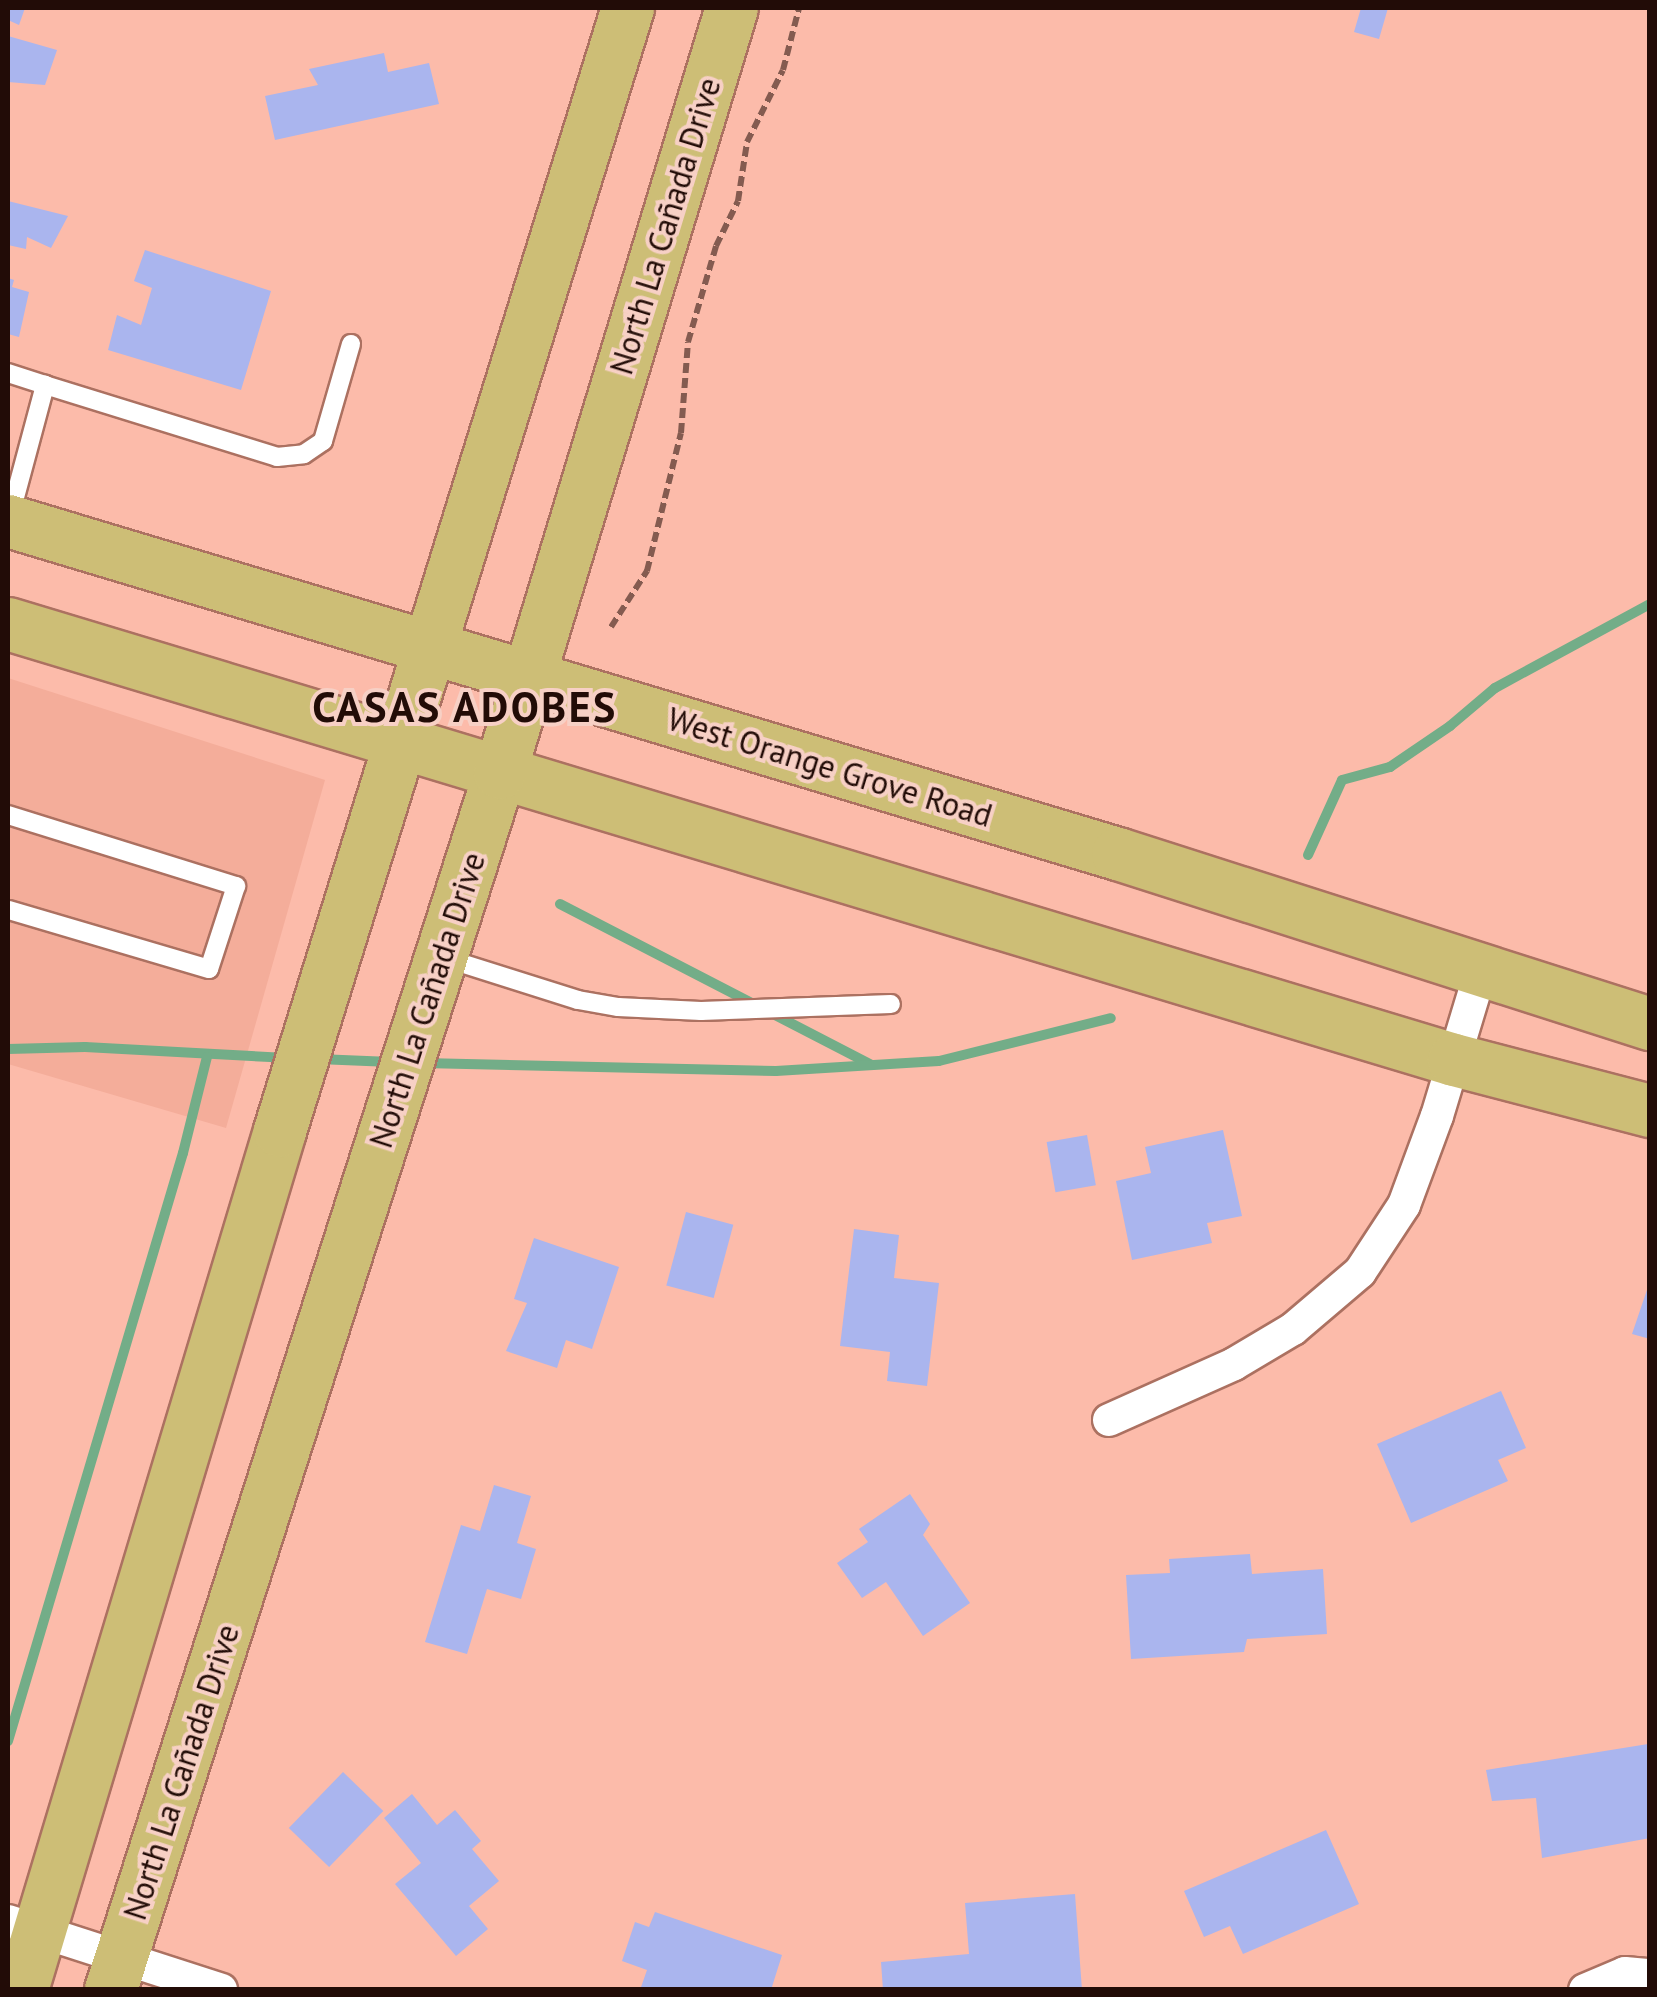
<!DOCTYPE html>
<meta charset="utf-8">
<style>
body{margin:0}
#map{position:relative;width:1657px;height:1997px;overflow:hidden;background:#fcbbaa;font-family:"PT Sans",sans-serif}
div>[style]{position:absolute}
.built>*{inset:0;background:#f4ad9a}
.stream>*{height:10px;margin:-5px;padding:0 5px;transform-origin:5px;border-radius:5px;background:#73ad88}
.building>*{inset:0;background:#aab5ee;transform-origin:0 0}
.path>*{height:6px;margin-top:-3px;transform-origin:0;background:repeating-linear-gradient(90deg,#845b50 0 10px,transparent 0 15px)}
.roads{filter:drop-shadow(2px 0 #ac7161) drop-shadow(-2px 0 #ac7161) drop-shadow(0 2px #ac7161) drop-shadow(0 -2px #ac7161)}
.lane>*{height:18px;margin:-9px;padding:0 9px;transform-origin:9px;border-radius:9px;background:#fff}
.street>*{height:32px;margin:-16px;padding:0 16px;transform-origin:16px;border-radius:16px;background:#fff}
.primary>*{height:52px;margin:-26px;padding:0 26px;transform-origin:26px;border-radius:26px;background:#cdbe76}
span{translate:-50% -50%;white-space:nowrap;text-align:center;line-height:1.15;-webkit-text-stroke:8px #f7d0c5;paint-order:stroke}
.street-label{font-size:32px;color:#220c07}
.district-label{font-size:42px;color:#220c07;font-weight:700;letter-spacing:2.5px}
.frame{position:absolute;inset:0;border:10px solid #220c07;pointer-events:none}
</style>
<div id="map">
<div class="built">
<div style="clip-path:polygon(8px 678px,325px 780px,226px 1128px,8px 1064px)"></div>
</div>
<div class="stream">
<div style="left:1308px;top:855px;width:82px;rotate:-65.6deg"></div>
<div style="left:1342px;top:780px;width:50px;rotate:-15.2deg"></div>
<div style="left:1390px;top:767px;width:73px;rotate:-34.3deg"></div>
<div style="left:1450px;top:726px;width:59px;rotate:-40.2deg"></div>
<div style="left:1495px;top:688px;width:176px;rotate:-28.5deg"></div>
<div style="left:560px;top:904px;width:349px;rotate:27.3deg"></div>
<div style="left:8px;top:1049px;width:77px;rotate:-1.5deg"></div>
<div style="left:85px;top:1047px;width:201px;rotate:3.1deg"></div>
<div style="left:318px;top:1059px;width:73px;rotate:2.4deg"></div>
<div style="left:423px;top:1063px;width:353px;rotate:1.3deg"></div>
<div style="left:776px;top:1071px;width:163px;rotate:-3.5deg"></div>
<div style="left:939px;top:1061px;width:177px;rotate:-14deg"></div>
<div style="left:8px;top:1741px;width:613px;rotate:-73.43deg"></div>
<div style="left:183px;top:1153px;width:99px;rotate:-76deg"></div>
</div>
<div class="building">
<div style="clip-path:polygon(8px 8px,25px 8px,19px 25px,8px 20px)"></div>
<div style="clip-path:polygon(1361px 8px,1388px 8px,1379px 39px,1354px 32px)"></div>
<div style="clip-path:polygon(8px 36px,57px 50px,45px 85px,8px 82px)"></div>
<div style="clip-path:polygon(384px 53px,388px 72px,429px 63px,439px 104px,275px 140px,265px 96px,318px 85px,309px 69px)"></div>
<div style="clip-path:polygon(8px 201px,68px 216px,51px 248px,27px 237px,26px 249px,8px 245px)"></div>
<div style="clip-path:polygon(145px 250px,271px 291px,241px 390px,108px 350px,117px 315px,141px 325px,152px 288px,134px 281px)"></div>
<div style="clip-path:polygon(8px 278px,14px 280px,12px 287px,29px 292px,19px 337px,8px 334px)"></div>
<div style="clip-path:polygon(1223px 1130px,1242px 1216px,1207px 1223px,1212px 1243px,1132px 1260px,1116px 1181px,1151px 1173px,1145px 1147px)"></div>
<div style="left:1087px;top:1135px;width:51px;height:41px;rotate:80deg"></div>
<div style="left:686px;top:1212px;width:49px;height:76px;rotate:15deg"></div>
<div style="clip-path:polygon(854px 1229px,899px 1235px,894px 1278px,939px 1283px,927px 1386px,887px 1381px,890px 1352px,840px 1346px)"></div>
<div style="clip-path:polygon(534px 1238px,619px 1267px,592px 1349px,566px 1340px,557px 1368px,506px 1351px,527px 1303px,514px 1299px)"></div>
<div style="clip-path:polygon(1650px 1281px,1650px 1339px,1632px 1334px)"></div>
<div style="clip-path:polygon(1501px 1391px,1526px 1448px,1498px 1460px,1508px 1481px,1411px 1523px,1377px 1444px)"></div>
<div style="clip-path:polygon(494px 1485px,531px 1496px,517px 1543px,536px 1549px,521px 1599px,487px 1589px,467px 1654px,425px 1642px,461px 1525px,480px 1531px)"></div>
<div style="clip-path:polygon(910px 1494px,930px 1524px,923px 1535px,970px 1603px,923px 1636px,886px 1582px,862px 1598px,837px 1563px,868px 1542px,859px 1529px)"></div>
<div style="clip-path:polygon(1250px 1554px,1252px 1574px,1323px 1569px,1327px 1634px,1247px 1639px,1244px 1652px,1131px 1659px,1126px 1575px,1170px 1573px,1169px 1559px)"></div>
<div style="clip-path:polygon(1648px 1744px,1650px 1838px,1542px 1858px,1536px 1798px,1492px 1801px,1486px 1770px)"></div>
<div style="left:343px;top:1772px;width:56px;height:78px;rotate:44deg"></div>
<div style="clip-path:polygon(412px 1794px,437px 1825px,455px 1810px,481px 1841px,472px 1849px,499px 1881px,469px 1906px,488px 1929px,456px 1956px,395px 1884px,421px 1863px,384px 1818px)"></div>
<div style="clip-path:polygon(1326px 1830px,1359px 1904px,1243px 1954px,1230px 1926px,1204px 1937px,1184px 1891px)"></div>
<div style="clip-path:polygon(1075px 1894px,1082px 1990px,883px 1990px,881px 1962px,969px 1954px,965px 1903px)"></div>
<div style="clip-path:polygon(655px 1912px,782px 1955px,771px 1990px,640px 1990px,647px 1970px,622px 1961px,635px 1922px,649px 1927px)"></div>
</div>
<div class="path">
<div style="left:611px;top:627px;width:67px;rotate:-57.3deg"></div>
<div style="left:647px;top:571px;width:142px;rotate:-76.2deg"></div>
<div style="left:681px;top:433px;width:91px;rotate:-85.6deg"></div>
<div style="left:688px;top:342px;width:100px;rotate:-73.7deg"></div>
<div style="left:716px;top:246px;width:50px;rotate:-63.9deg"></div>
<div style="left:738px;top:201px;width:60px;rotate:-81.3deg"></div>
<div style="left:747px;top:142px;width:80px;rotate:-63.4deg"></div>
<div style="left:783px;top:70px;width:64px;rotate:-75.5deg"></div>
</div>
<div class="roads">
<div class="lane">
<div style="left:8px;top:373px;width:39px;rotate:18deg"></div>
<div style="left:10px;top:516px;width:136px;rotate:-75deg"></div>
<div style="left:45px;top:385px;width:243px;rotate:17.2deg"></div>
<div style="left:277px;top:457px;width:27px;rotate:-6deg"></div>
<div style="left:304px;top:454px;width:23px;rotate:-34deg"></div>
<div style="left:323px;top:441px;width:101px;rotate:-73.9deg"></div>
<div style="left:8px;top:815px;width:239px;rotate:17.3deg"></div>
<div style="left:236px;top:886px;width:87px;rotate:108deg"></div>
<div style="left:209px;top:969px;width:209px;rotate:-163.6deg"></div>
<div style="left:445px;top:958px;width:139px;rotate:17.5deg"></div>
<div style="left:578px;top:1000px;width:41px;rotate:9.9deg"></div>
<div style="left:618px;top:1007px;width:83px;rotate:2.8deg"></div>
<div style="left:701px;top:1011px;width:190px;rotate:-2.1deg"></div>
</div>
<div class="street">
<div style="left:1109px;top:1420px;width:137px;rotate:-24.1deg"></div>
<div style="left:1234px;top:1364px;width:69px;rotate:-30.7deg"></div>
<div style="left:1293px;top:1329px;width:88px;rotate:-40.4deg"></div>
<div style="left:1360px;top:1272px;width:80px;rotate:-56.7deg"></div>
<div style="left:1404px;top:1205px;width:95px;rotate:-69.7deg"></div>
<div style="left:1437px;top:1116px;width:152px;rotate:-73.2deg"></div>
<div style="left:8px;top:1921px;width:224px;rotate:17.9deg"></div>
<div style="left:1585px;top:1990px;width:43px;rotate:-23deg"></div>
<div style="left:1625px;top:1973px;width:25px;rotate:5deg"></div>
</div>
<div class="primary">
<div style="left:8px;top:521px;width:1159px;rotate:16.7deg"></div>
<div style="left:1118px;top:854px;width:559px;rotate:17.72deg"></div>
<div style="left:8px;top:624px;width:1510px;rotate:16.78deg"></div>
<div style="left:1454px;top:1060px;width:203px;rotate:14.6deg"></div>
<div style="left:22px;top:1990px;width:897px;rotate:-73.28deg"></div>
<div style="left:280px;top:1131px;width:1176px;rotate:-72.78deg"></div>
<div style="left:111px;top:1990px;width:1278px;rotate:-72.27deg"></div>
<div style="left:500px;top:773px;width:799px;rotate:-73.13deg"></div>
</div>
</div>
<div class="street-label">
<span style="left:665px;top:226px;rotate:-73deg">North La Cañada Drive</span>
<span style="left:830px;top:767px;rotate:17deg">West Orange Grove Road</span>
<span style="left:427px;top:1000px;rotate:-72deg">North La Cañada Drive</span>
<span style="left:181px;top:1772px;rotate:-72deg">North La Cañada Drive</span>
</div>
<div class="district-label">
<span style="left:465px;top:707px">CASAS ADOBES</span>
</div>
<div class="frame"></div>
</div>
